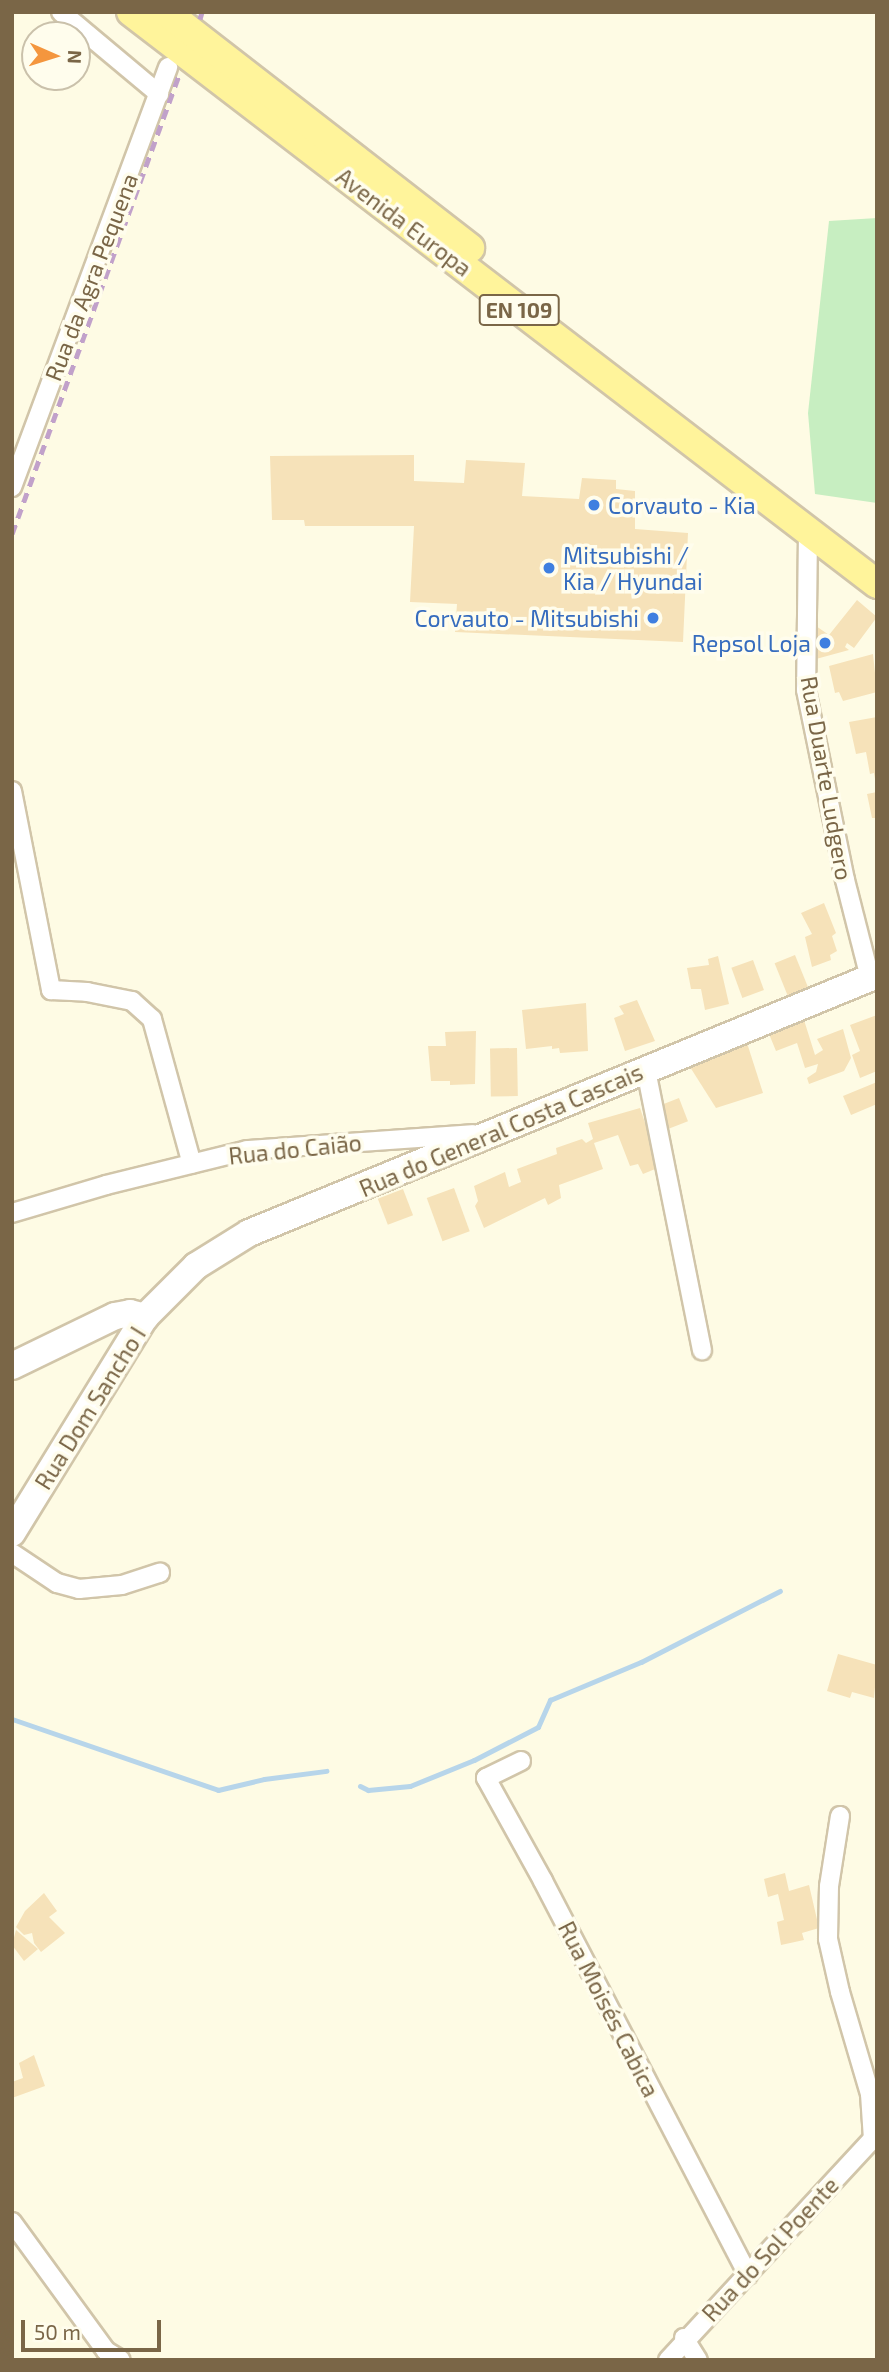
<!DOCTYPE html>
<meta charset="utf-8">
<style>
body{margin:0}
#map{position:relative;width:889px;height:2372px;overflow:hidden;background:#fefbe4;font-family:"Exo 2",sans-serif}
div>[style]{position:absolute}
.green>*{inset:0;background:#c7eec1}
.stream>*{height:5px;margin:-2.5px;padding:0 2.5px;transform-origin:2.5px;border-radius:2.5px;background:#b7d5ea}
.building>*{inset:0;background:#f6e2b9;transform-origin:0 0}
.roads{filter:drop-shadow(2px 0 #d1c5a9) drop-shadow(-2px 0 #d1c5a9) drop-shadow(0 2px #d1c5a9) drop-shadow(0 -2px #d1c5a9)}
.minor>*{height:18px;margin:-9px;padding:0 9px;transform-origin:9px;border-radius:9px;background:#fff}
.secondary>*{height:26px;margin:-13px;padding:0 13px;transform-origin:13px;border-radius:13px;background:#fff}
.primary>*{height:28px;margin:-14px;padding:0 14px;transform-origin:14px;border-radius:14px;background:#fff49b}
.rail>*{height:5px;margin-top:-2.5px;transform-origin:0;background:repeating-linear-gradient(90deg,#c1a1ca 0 10px,transparent 0 17px)}
.dots>*{width:19px;height:19px;translate:-50% -50%;box-sizing:border-box;border:4px solid #fffded;border-radius:50%}
span{translate:-50% -50%;white-space:nowrap;text-align:center;line-height:1.15;-webkit-text-stroke:7px #fffded;paint-order:stroke}
.shield-label span{padding:2px 5px;background:#fffded;border:2px solid;border-radius:5px;-webkit-text-stroke-width:0}
.shield-label{font-size:21px;color:#7a6647;font-weight:700}
.street-label{font-size:23px;color:#7a6647}
.shop-label{font-size:23px;color:#366cbe}
.left{translate:0 -50%;text-align:left}
.right{translate:-100% -50%;text-align:right}
.frame{position:absolute;inset:0;border:14px solid #7a6647;pointer-events:none}
.north{position:absolute;left:21px;top:21px;width:70px;height:70px;box-sizing:border-box;background:#fffded;border:2px solid #cac1ab;border-radius:50%;rotate:93deg;font-size:19px;font-weight:700;line-height:28px;text-align:center;color:#7a6647}
.north::after{content:'';display:block;margin:auto;width:24px;height:32px;background:#f4963e;clip-path:polygon(50% 0,100% 100%,50% 72%,0 100%)}
.scale{position:absolute;left:21px;top:2320px;width:140px;height:32px;box-sizing:border-box;border:4px solid #7a6647;border-top:0;padding-left:9px;font-size:21px;line-height:24px;white-space:nowrap;color:#7a6647;-webkit-text-stroke:5px #fffded;paint-order:stroke}
</style>
<div id="map">
<div class="green">
<div style="clip-path:polygon(877px 218px,877px 503px,815px 494px,808px 413px,829px 221px)"></div>
</div>
<div class="stream">
<div style="left:12px;top:1719px;width:218px;rotate:19deg"></div>
<div style="left:218px;top:1790px;width:47px;rotate:-13.4deg"></div>
<div style="left:264px;top:1779px;width:63px;rotate:-7.4deg"></div>
<div style="left:360px;top:1786px;width:9px;rotate:27deg"></div>
<div style="left:368px;top:1790px;width:42px;rotate:-5.4deg"></div>
<div style="left:410px;top:1786px;width:69px;rotate:-22.1deg"></div>
<div style="left:474px;top:1760px;width:72px;rotate:-27.3deg"></div>
<div style="left:538px;top:1727px;width:30px;rotate:-66deg"></div>
<div style="left:550px;top:1700px;width:99px;rotate:-22.7deg"></div>
<div style="left:641px;top:1662px;width:156px;rotate:-27.1deg"></div>
</div>
<div class="building">
<div style="clip-path:polygon(414px 455px,414px 481px,464px 483px,466px 460px,525px 463px,522px 496px,579px 499px,582px 478px,616px 480px,616px 489px,635px 491px,635px 529px,688px 533px,683px 642px,455px 632px,457px 604px,410px 602px,414px 526px,305px 526px,304px 520px,272px 520px,270px 456px)"></div>
<div style="clip-path:polygon(857px 600px,877px 617px,854px 648px,847px 643px,845px 647px,849px 650px,816px 659px,816px 626px,829px 635px)"></div>
<div style="clip-path:polygon(873px 654px,877px 692px,843px 701px,839px 692px,835px 693px,829px 666px)"></div>
<div style="clip-path:polygon(877px 717px,877px 779px,875px 779px,874px 773px,870px 774px,866px 752px,856px 754px,849px 722px)"></div>
<div style="clip-path:polygon(877px 792px,877px 818px,872px 818px,867px 794px)"></div>
<div style="clip-path:polygon(824px 903px,836px 933px,832px 936px,837px 951px,830px 955px,831px 960px,812px 967px,805px 937px,812px 934px,801px 913px)"></div>
<div style="left:795px;top:955px;width:41px;height:22px;rotate:68deg"></div>
<div style="clip-path:polygon(718px 956px,729px 1004px,705px 1010px,701px 989px,691px 989px,687px 968px,709px 965px,708px 959px)"></div>
<div style="left:753px;top:960px;width:32px;height:23px;rotate:70deg"></div>
<div style="clip-path:polygon(637px 1000px,655px 1041px,625px 1051px,614px 1018px,624px 1014px,619px 1006px)"></div>
<div style="clip-path:polygon(586px 1003px,588px 1051px,560px 1053px,559px 1048px,552px 1049px,552px 1046px,526px 1049px,522px 1010px)"></div>
<div style="clip-path:polygon(877px 1015px,877px 1071px,860px 1078px,852px 1055px,860px 1051px,850px 1025px)"></div>
<div style="clip-path:polygon(804px 1020px,815px 1055px,823px 1050px,817px 1039px,843px 1029px,851px 1058px,844px 1071px,809px 1084px,807px 1078px,816px 1072px,818px 1064px,805px 1068px,797px 1043px,776px 1051px,769px 1034px)"></div>
<div style="clip-path:polygon(476px 1031px,475px 1084px,450px 1085px,450px 1081px,431px 1081px,428px 1046px,446px 1046px,445px 1032px)"></div>
<div style="clip-path:polygon(747px 1043px,763px 1093px,716px 1108px,690px 1067px)"></div>
<div style="left:517px;top:1048px;width:48px;height:27px;rotate:89deg"></div>
<div style="clip-path:polygon(877px 1082px,877px 1104px,851px 1115px,843px 1096px)"></div>
<div style="left:679px;top:1098px;width:25px;height:22px;rotate:69deg"></div>
<div style="clip-path:polygon(640px 1108px,660px 1167px,643px 1174px,638px 1164px,630px 1166px,618px 1135px,594px 1143px,603px 1169px,559px 1185px,561px 1198px,548px 1205px,545px 1198px,484px 1228px,475px 1206px,478px 1201px,474px 1186px,505px 1172px,509px 1187px,521px 1182px,517px 1169px,557px 1154px,556px 1148px,582px 1139px,586px 1143px,593px 1139px,588px 1123px)"></div>
<div style="left:454px;top:1188px;width:46px;height:29px;rotate:70deg"></div>
<div style="left:403px;top:1189px;width:28px;height:27px;rotate:69deg"></div>
<div style="clip-path:polygon(838px 1654px,877px 1665px,874px 1698px,852px 1692px,850px 1698px,827px 1691px)"></div>
<div style="clip-path:polygon(785px 1873px,789px 1891px,809px 1885px,819px 1928px,802px 1933px,804px 1940px,781px 1945px,777px 1922px,784px 1920px,778px 1894px,768px 1897px,764px 1879px)"></div>
<div style="clip-path:polygon(44px 1893px,57px 1911px,49px 1917px,65px 1933px,41px 1952px,34px 1943px,32px 1933px,24px 1935px,16px 1927px,25px 1911px)"></div>
<div style="clip-path:polygon(16px 1930px,38px 1949px,24px 1961px,12px 1945px)"></div>
<div style="clip-path:polygon(34px 2055px,45px 2086px,12px 2098px,12px 2082px,23px 2078px,19px 2063px)"></div>
</div>
<div class="roads">
<div class="minor">
<div style="left:61px;top:12px;width:128px;rotate:39.9deg"></div>
<div style="left:12px;top:487px;width:448px;rotate:-69.6deg"></div>
<div style="left:808px;top:533px;width:157px;rotate:90.7deg"></div>
<div style="left:806px;top:690px;width:194px;rotate:78.4deg"></div>
<div style="left:845px;top:880px;width:101px;rotate:75.7deg"></div>
<div style="left:12px;top:791px;width:203px;rotate:78.9deg"></div>
<div style="left:51px;top:990px;width:36px;rotate:3deg"></div>
<div style="left:87px;top:992px;width:46px;rotate:11.3deg"></div>
<div style="left:132px;top:1001px;width:27px;rotate:42deg"></div>
<div style="left:152px;top:1019px;width:150px;rotate:74.6deg"></div>
<div style="left:646px;top:1070px;width:286px;rotate:78.7deg"></div>
<div style="left:12px;top:1213px;width:98px;rotate:-16.6deg"></div>
<div style="left:106px;top:1185px;width:145px;rotate:-13.9deg"></div>
<div style="left:247px;top:1150px;width:227px;rotate:-4deg"></div>
<div style="left:12px;top:1553px;width:54px;rotate:33.7deg"></div>
<div style="left:57px;top:1583px;width:23px;rotate:15deg"></div>
<div style="left:79px;top:1589px;width:43px;rotate:-5.3deg"></div>
<div style="left:122px;top:1585px;width:40px;rotate:-18deg"></div>
<div style="left:521px;top:1761px;width:39px;rotate:154deg"></div>
<div style="left:486px;top:1778px;width:118px;rotate:61deg"></div>
<div style="left:543px;top:1881px;width:444px;rotate:62.5deg"></div>
<div style="left:840px;top:1816px;width:71px;rotate:98.9deg"></div>
<div style="left:829px;top:1886px;width:53px;rotate:91.1deg"></div>
<div style="left:828px;top:1939px;width:54px;rotate:77.2deg"></div>
<div style="left:840px;top:1992px;width:106px;rotate:73.6deg"></div>
<div style="left:870px;top:2094px;width:45px;rotate:86.2deg"></div>
<div style="left:12px;top:2222px;width:160px;rotate:53.9deg"></div>
<div style="left:106px;top:2351px;width:17px;rotate:31deg"></div>
<div style="left:684px;top:2338px;width:26px;rotate:58deg"></div>
<div style="left:668px;top:2360px;width:301px;rotate:-47.2deg"></div>
<div style="left:873px;top:2139px;width:4px;rotate:14deg"></div>
</div>
<div class="secondary">
<div style="left:12px;top:1366px;width:114px;rotate:-25.9deg"></div>
<div style="left:115px;top:1316px;width:15px;rotate:-11deg"></div>
<div style="left:130px;top:1313px;width:16px;rotate:15deg"></div>
<div style="left:12px;top:1533px;width:254px;rotate:-58.4deg"></div>
<div style="left:145px;top:1317px;width:72px;rotate:-45deg"></div>
<div style="left:196px;top:1266px;width:62px;rotate:-31.9deg"></div>
<div style="left:249px;top:1233px;width:679px;rotate:-22.33deg"></div>
</div>
<div class="primary">
<div style="left:131px;top:12px;width:940px;rotate:37.48deg"></div>
<div style="left:166px;top:12px;width:385px;rotate:37.8deg"></div>
</div>
</div>
<div class="rail">
<div style="left:200px;top:19px;width:7px;rotate:-74deg"></div>
<div style="left:12px;top:534px;width:489px;rotate:-70deg"></div>
</div>
<div class="dots">
<div style="left:594px;top:505px;background:#3f7fe0"></div>
<div style="left:549px;top:568px;background:#3f7fe0"></div>
<div style="left:653px;top:618px;background:#3f7fe0"></div>
<div style="left:825px;top:643px;background:#3f7fe0"></div>
</div>
<div class="shield-label">
<span style="left:519px;top:310px">EN 109</span>
</div>
<div class="street-label">
<span style="left:404px;top:222px;rotate:37deg">Avenida Europa</span>
<span style="left:91px;top:277px;rotate:-69deg">Rua da Agra Pequena</span>
<span style="left:827px;top:778px;rotate:80deg">Rua Duarte Ludgero</span>
<span style="left:501px;top:1130px;rotate:-23deg">Rua do General Costa Cascais</span>
<span style="left:295px;top:1149px;rotate:-6deg">Rua do Caião</span>
<span style="left:90px;top:1408px;rotate:-58deg">Rua Dom Sancho I</span>
<span style="left:609px;top:2009px;rotate:63deg">Rua Moisés Cabica</span>
<span style="left:770px;top:2249px;rotate:-47deg">Rua do Sol Poente</span>
</div>
<div class="shop-label">
<span class="left" style="left:608px;top:505px">Corvauto - Kia</span>
<span class="left" style="left:563px;top:568px">Mitsubishi /<br>Kia / Hyundai</span>
<span class="right" style="left:639px;top:618px">Corvauto - Mitsubishi</span>
<span class="right" style="left:811px;top:643px">Repsol Loja</span>
</div>
<div class="frame"></div>
<div class="north">N</div>
<div class="scale">50 m</div>
</div>
